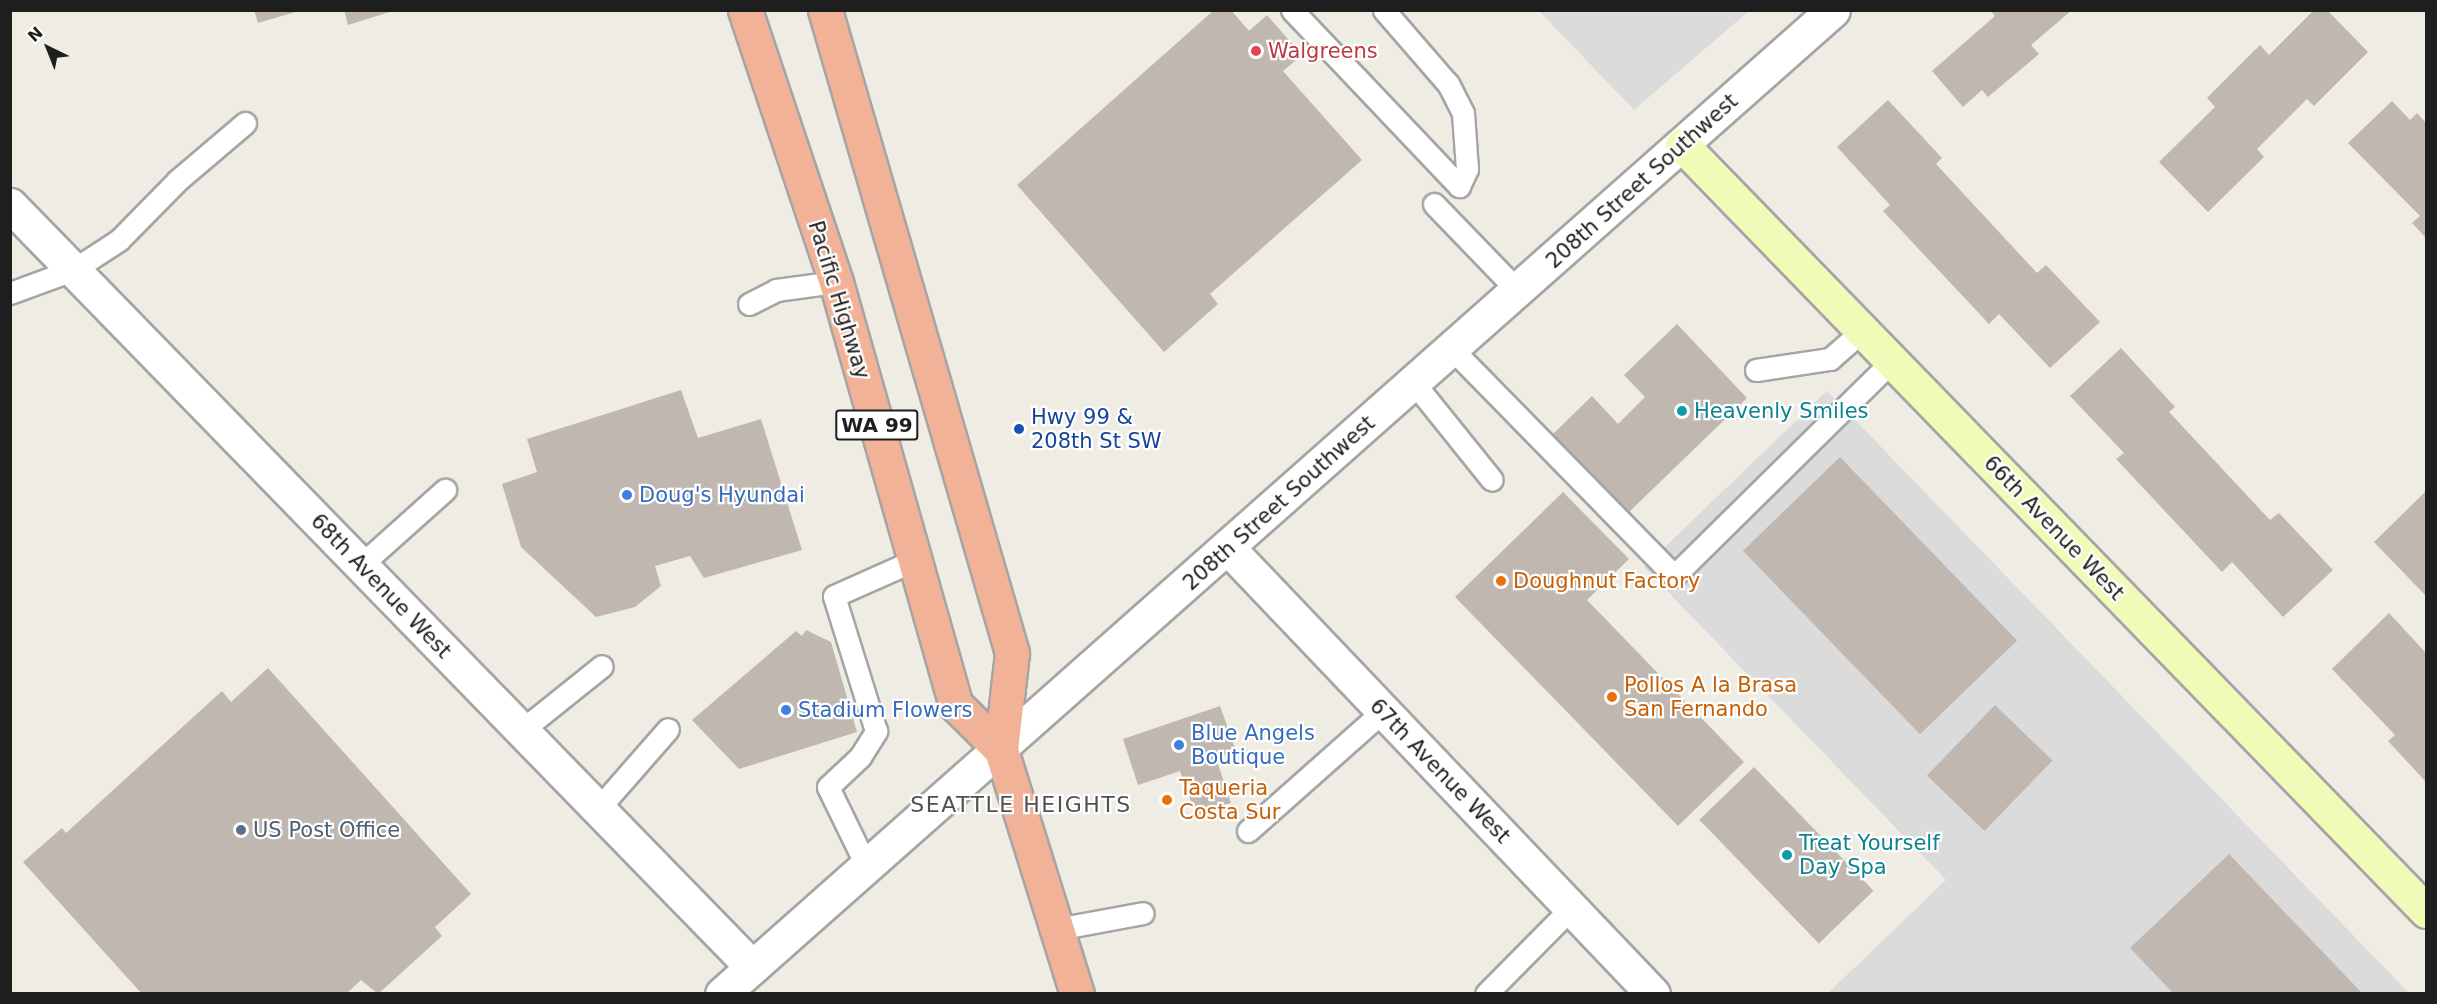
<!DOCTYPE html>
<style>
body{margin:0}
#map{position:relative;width:2437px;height:1004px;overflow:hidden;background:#efece3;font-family:"DejaVu Sans",sans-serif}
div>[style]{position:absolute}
.residential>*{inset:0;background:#dcdbdb}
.building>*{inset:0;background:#c0b8b0;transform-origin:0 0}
.roads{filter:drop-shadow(2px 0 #a5a5a5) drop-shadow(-2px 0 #a5a5a5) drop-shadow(0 2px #a5a5a5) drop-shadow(0 -2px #a5a5a5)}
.service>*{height:21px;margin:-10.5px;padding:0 10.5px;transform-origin:10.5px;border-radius:10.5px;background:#fff}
.minor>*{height:33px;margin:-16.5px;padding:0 16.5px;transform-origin:16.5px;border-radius:16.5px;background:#fff}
.tertiary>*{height:33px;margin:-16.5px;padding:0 16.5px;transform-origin:16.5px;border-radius:16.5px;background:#fff}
.secondary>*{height:33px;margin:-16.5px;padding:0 16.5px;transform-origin:16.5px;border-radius:16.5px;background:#f1fab6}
.trunk>*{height:33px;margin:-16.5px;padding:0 16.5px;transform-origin:16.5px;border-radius:16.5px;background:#f2b298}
.dots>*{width:16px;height:16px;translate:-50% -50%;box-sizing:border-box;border:3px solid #fff;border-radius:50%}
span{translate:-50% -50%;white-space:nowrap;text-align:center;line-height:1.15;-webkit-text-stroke:4.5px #fff;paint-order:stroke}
.shield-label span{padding:2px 4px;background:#fff;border:2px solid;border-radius:4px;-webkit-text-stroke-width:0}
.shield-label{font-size:20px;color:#1e1e1e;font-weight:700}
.health-label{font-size:21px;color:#be3a42}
.left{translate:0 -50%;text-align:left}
.street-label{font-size:21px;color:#1e1e1e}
.culture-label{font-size:21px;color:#0d838f}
.transit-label{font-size:21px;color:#164399}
.shop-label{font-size:21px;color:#366cbe}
.food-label{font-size:21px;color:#c56008}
.service-label{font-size:21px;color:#4e5e75}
.neighbourhood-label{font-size:22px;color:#515151;letter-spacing:1.5px}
.frame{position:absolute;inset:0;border:12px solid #1e1e1e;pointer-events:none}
.north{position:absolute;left:18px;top:18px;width:60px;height:60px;-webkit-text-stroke:4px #fff;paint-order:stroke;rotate:317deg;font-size:16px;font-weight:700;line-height:24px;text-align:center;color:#1e1e1e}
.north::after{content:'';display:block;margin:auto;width:21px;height:27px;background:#1e1e1e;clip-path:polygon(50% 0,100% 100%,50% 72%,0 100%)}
</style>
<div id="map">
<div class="residential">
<div style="clip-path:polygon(1539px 11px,1749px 11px,1634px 110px)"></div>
<div style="clip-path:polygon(1827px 391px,2409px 993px,1828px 993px,1946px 880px,1644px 567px)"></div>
</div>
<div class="building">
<div style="clip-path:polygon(254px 10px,299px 10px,299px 11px,258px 23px)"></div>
<div style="clip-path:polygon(344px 10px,393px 10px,393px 11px,348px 25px)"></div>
<div style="clip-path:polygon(1214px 10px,1231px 10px,1249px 31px,1267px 15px,1302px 55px,1283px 71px,1362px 160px,1210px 294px,1218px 304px,1164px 352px,1017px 185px)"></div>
<div style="clip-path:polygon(1990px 10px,2072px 10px,2031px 45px,2039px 54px,1988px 97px,1982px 90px,1963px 107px,1932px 71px,1995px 16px)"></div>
<div style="clip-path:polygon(2314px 10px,2327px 10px,2368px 52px,2314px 106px,2307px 99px,2257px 149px,2264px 157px,2208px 212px,2159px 162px,2215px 107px,2207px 98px,2260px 45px,2269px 55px)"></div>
<div style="clip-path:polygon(1888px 100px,1942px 158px,1936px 164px,2037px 273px,2046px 265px,2100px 322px,2050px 368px,1999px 314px,1989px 324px,1883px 211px,1890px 205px,1837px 147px)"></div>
<div style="clip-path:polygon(2392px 101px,2410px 120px,2417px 113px,2426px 123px,2426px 238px,2412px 223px,2420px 216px,2348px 143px)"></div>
<div style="clip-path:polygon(1677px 324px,1747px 398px,1628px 513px,1553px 434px,1592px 396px,1618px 424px,1645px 397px,1624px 375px)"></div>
<div style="clip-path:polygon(2121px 348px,2175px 407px,2169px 412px,2270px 520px,2279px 513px,2333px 570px,2283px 617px,2232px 562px,2222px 572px,2116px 459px,2124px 453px,2070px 396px)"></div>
<div style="clip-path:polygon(681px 390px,698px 438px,761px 419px,802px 550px,704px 578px,690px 556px,655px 566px,661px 586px,635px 607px,596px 617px,521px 547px,502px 484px,537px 472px,527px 439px)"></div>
<div style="left:1840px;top:457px;width:255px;height:135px;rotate:46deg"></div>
<div style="clip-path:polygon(2426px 491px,2426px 596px,2374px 542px)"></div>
<div style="clip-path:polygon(1563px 492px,1629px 559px,1587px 600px,1744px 762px,1678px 826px,1455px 597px)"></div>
<div style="clip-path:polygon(2389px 613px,2426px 653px,2426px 782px,2388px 741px,2395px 735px,2332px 669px)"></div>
<div style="clip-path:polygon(806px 630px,831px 642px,857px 732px,739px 769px,692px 720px,796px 631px,802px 636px)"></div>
<div style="clip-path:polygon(268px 668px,471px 894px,435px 927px,442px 936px,378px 994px,361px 980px,346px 994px,142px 994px,23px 862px,62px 828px,66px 833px,222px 691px,231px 702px)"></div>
<div style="left:1995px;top:705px;width:80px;height:98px;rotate:44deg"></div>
<div style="clip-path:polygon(1220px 706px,1236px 751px,1216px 758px,1231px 803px,1196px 815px,1180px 771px,1138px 785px,1123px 739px)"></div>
<div style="left:1754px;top:767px;width:172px;height:76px;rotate:46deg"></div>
<div style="clip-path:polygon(2229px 854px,2363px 994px,2174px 994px,2130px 948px)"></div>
</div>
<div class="roads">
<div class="service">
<div style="left:1292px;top:10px;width:243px;rotate:46.5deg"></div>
<div style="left:1459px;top:186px;width:19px;rotate:-65deg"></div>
<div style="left:1467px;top:169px;width:56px;rotate:-94.1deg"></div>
<div style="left:1463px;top:113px;width:33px;rotate:-117deg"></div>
<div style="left:1448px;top:84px;width:98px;rotate:-130.9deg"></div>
<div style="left:1434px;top:204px;width:121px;rotate:46deg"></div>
<div style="left:10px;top:293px;width:67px;rotate:-20.1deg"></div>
<div style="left:73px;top:270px;width:55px;rotate:-33.1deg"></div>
<div style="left:119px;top:240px;width:84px;rotate:-45.5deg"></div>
<div style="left:178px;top:180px;width:88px;rotate:-40.4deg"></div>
<div style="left:749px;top:304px;width:30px;rotate:-27deg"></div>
<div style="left:776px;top:290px;width:61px;rotate:-7.6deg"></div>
<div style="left:1452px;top:349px;width:318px;rotate:45.6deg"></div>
<div style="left:1674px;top:576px;width:306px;rotate:-44.6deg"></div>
<div style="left:1756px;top:370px;width:75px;rotate:-8.5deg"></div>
<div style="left:1830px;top:359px;width:43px;rotate:-41.2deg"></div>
<div style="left:1414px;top:383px;width:124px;rotate:51.2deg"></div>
<div style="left:361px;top:565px;width:113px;rotate:-41.8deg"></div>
<div style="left:522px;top:730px;width:102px;rotate:-38.7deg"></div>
<div style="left:598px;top:809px;width:106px;rotate:-48.8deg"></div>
<div style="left:1248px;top:831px;width:181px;rotate:-41.6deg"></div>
<div style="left:867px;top:867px;width:89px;rotate:-116deg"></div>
<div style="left:828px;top:787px;width:44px;rotate:-43.2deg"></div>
<div style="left:860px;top:757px;width:31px;rotate:-58deg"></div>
<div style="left:876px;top:731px;width:141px;rotate:-107.3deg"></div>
<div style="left:834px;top:596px;width:89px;rotate:-24deg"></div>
<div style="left:1057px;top:929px;width:87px;rotate:-10.5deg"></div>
<div style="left:1486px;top:994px;width:121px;rotate:-45.3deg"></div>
</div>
<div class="minor">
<div style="left:1228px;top:548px;width:616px;rotate:46.38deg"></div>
</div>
<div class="tertiary">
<div style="left:10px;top:205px;width:1064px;rotate:45.76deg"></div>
<div style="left:722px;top:994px;width:1484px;rotate:-41.53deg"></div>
</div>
<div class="secondary">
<div style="left:1682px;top:145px;width:1068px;rotate:45.83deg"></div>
</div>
<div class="trunk">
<div style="left:745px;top:10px;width:287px;rotate:71.5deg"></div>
<div style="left:836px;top:282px;width:440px;rotate:74.2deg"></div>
<div style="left:956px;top:705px;width:64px;rotate:45deg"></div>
<div style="left:825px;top:10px;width:670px;rotate:73.78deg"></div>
<div style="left:1012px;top:653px;width:98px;rotate:96.5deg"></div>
<div style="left:1001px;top:750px;width:256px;rotate:72.7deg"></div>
</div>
</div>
<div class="dots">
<div style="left:1256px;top:51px;background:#e0444e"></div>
<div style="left:1682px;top:411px;background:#0f9aa8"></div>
<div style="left:1019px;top:429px;background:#1a4fb4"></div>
<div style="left:627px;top:495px;background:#3f7fe0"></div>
<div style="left:1501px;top:581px;background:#e8710a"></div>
<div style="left:1612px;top:697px;background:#e8710a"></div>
<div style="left:786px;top:710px;background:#3f7fe0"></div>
<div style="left:1179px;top:745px;background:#3f7fe0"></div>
<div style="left:1167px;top:800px;background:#e8710a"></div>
<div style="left:241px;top:830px;background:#5c6f8a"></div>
<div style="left:1787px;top:855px;background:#0f9aa8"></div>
</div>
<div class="shield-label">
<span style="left:877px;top:425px">WA 99</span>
</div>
<div class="health-label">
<span class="left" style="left:1268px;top:51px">Walgreens</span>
</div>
<div class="street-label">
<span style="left:1642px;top:181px;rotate:-42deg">208th Street Southwest</span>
<span style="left:839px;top:300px;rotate:73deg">Pacific Highway</span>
<span style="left:1279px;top:503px;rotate:-42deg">208th Street Southwest</span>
<span style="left:2054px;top:528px;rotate:46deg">66th Avenue West</span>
<span style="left:381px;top:586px;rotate:46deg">68th Avenue West</span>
<span style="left:1440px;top:771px;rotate:46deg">67th Avenue West</span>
</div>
<div class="culture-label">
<span class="left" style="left:1694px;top:411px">Heavenly Smiles</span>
<span class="left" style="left:1799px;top:855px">Treat Yourself<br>Day Spa</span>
</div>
<div class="transit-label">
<span class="left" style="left:1031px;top:429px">Hwy 99 &amp;<br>208th St SW</span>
</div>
<div class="shop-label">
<span class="left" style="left:639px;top:495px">Doug's Hyundai</span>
<span class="left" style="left:798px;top:710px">Stadium Flowers</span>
<span class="left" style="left:1191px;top:745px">Blue Angels<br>Boutique</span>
</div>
<div class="food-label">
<span class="left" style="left:1513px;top:581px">Doughnut Factory</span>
<span class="left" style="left:1624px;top:697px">Pollos A la Brasa<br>San Fernando</span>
<span class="left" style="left:1179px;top:800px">Taqueria<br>Costa Sur</span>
</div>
<div class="service-label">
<span class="left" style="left:253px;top:830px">US Post Office</span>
</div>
<div class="neighbourhood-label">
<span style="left:1021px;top:805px">SEATTLE HEIGHTS</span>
</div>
<div class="frame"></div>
<div class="north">N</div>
</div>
